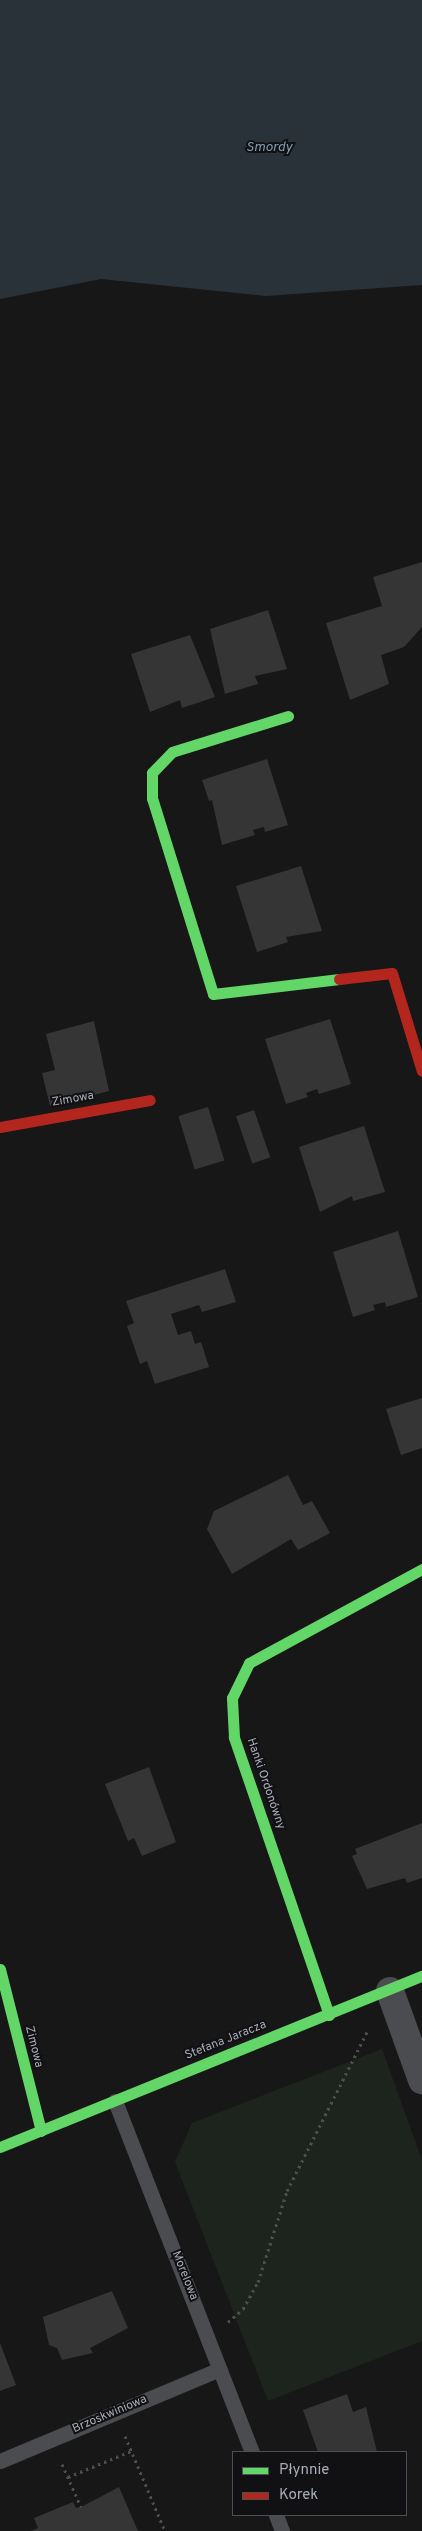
<!DOCTYPE html>
<meta charset="utf-8">
<style>
body{margin:0}
#map{position:relative;width:422px;height:2531px;overflow:hidden;background:#171717;font-family:Overpass,sans-serif}
div>[style]{position:absolute}
.green>*{inset:0;background:#1d241e}
.water>*{inset:0;background:#2a3239}
.building>*{inset:0;background:#353536;transform-origin:0 0}
.path>*{height:3px;margin-top:-1.5px;transform-origin:0;background:repeating-linear-gradient(90deg,#4d4e52 0 2.5px,transparent 0 6.5px)}
.lane>*{height:15px;margin:-7.5px;padding:0 7.5px;transform-origin:7.5px;border-radius:7.5px;background:#4b4c50}
.street>*{height:28px;margin:-14px;padding:0 14px;transform-origin:14px;border-radius:14px;background:#4b4c50}
.fast>*{height:11px;margin:-5.5px;padding:0 5.5px;transform-origin:5.5px;border-radius:5.5px;background:#63d668}
.jam>*{height:11px;margin:-5.5px;padding:0 5.5px;transform-origin:5.5px;border-radius:5.5px;background:#b3261e}
span{translate:-50% -50%;white-space:nowrap;text-align:center;line-height:1.15;-webkit-text-stroke:4px #111113;paint-order:stroke}
.street-label{font-size:12px;color:#a8adb8}
.water-label{font-size:14px;color:#7f9bb3;font-style:italic}
.legend{position:absolute;left:232px;top:2451px;width:175px;height:65px;box-sizing:border-box;background:#111113;border:1px solid #4d4f55;margin:0;padding:6px 9px;list-style:none;font-size:15px;color:#a8adb8}
.legend li{display:flex;align-items:center;gap:10px;height:25px}
.legend b{width:25px;border:1px solid #4d4f55}
</style>
<div id="map">
<div class="green">
<div style="clip-path:polygon(382px 2049px,422px 2160px,422px 2341px,268px 2401px,175px 2162px,192px 2123px)"></div>
</div>
<div class="water">
<div style="clip-path:polygon(0 0,422px 0,422px 285px,266px 296px,101px 279px,0 299px)"></div>
</div>
<div class="building">
<div style="clip-path:polygon(422px 562px,422px 627px,404px 647px,381px 655px,389px 684px,350px 700px,326px 623px,382px 606px,373px 577px)"></div>
<div style="clip-path:polygon(268px 610px,287px 669px,255px 676px,258px 684px,225px 694px,210px 629px)"></div>
<div style="clip-path:polygon(190px 635px,215px 697px,182px 708px,180px 700px,150px 712px,131px 654px)"></div>
<div style="clip-path:polygon(267px 759px,288px 825px,265px 832px,264px 827px,253px 830px,255px 835px,222px 845px,212px 800px,209px 801px,202px 780px)"></div>
<div style="clip-path:polygon(301px 866px,322px 931px,286px 937px,288px 942px,257px 952px,236px 886px)"></div>
<div style="clip-path:polygon(330px 1019px,351px 1084px,319px 1094px,317px 1089px,306px 1093px,308px 1097px,286px 1104px,265px 1039px)"></div>
<div style="clip-path:polygon(94px 1021px,109px 1091px,50px 1106px,42px 1073px,55px 1070px,46px 1034px)"></div>
<div style="left:208px;top:1107px;width:56px;height:31px;rotate:73deg"></div>
<div style="left:254px;top:1110px;width:50px;height:19px;rotate:71deg"></div>
<div style="clip-path:polygon(364px 1126px,385px 1192px,353px 1201px,352px 1196px,320px 1212px,299px 1147px)"></div>
<div style="clip-path:polygon(398px 1231px,418px 1297px,386px 1307px,385px 1302px,373px 1305px,375px 1310px,353px 1317px,333px 1252px)"></div>
<div style="clip-path:polygon(225px 1269px,236px 1302px,202px 1312px,199px 1305px,171px 1314px,178px 1335px,191px 1331px,195px 1344px,201px 1342px,209px 1367px,155px 1384px,147px 1361px,140px 1364px,127px 1326px,134px 1323px,126px 1301px)"></div>
<div style="clip-path:polygon(422px 1398px,422px 1448px,401px 1455px,386px 1409px)"></div>
<div style="clip-path:polygon(288px 1475px,303px 1505px,312px 1501px,330px 1533px,298px 1550px,291px 1539px,232px 1574px,207px 1529px,214px 1511px)"></div>
<div style="clip-path:polygon(149px 1767px,176px 1842px,142px 1856px,134px 1838px,128px 1841px,105px 1784px)"></div>
<div style="clip-path:polygon(422px 1823px,422px 1878px,407px 1883px,405px 1878px,367px 1889px,352px 1856px,357px 1854px,355px 1849px)"></div>
<div style="clip-path:polygon(112px 2291px,128px 2328px,90px 2348px,93px 2353px,62px 2360px,57px 2348px,49px 2345px,43px 2317px)"></div>
<div style="clip-path:polygon(0 2343px,16px 2385px,0 2391px)"></div>
<div style="clip-path:polygon(347px 2394px,353px 2412px,366px 2407px,377px 2452px,318px 2452px,303px 2410px)"></div>
<div style="clip-path:polygon(119px 2487px,138px 2531px,31px 2531px,38px 2528px,34px 2518px,73px 2502px,76px 2508px,81px 2507px)"></div>
</div>
<div class="path">
<div style="left:228px;top:2322px;width:20px;rotate:-41deg"></div>
<div style="left:243px;top:2309px;width:31px;rotate:-61deg"></div>
<div style="left:258px;top:2282px;width:96px;rotate:-72.3deg"></div>
<div style="left:287px;top:2191px;width:178px;rotate:-63.3deg"></div>
<div style="left:125px;top:2436px;width:103px;rotate:67.2deg"></div>
<div style="left:62px;top:2464px;width:47px;rotate:66.2deg"></div>
<div style="left:68px;top:2477px;width:68px;rotate:-22.4deg"></div>
</div>
<div class="lane">
<div style="left:115px;top:2101px;width:377px;rotate:68.7deg"></div>
<div style="left:0;top:2461px;width:238px;rotate:-22.7deg"></div>
<div style="left:276px;top:2515px;width:17px;rotate:69deg"></div>
</div>
<div class="street">
<div style="left:390px;top:1991px;width:95px;rotate:70.2deg"></div>
</div>
<div class="fast">
<div style="left:288px;top:716px;width:121px;rotate:162.8deg"></div>
<div style="left:172px;top:752px;width:29px;rotate:134deg"></div>
<div style="left:152px;top:773px;width:25px;rotate:90deg"></div>
<div style="left:152px;top:798px;width:205px;rotate:72.7deg"></div>
<div style="left:213px;top:994px;width:127px;rotate:-6.8deg"></div>
<div style="left:0;top:1969px;width:167px;rotate:75.8deg"></div>
<div style="left:329px;top:2015px;width:294px;rotate:-108.9deg"></div>
<div style="left:234px;top:1737px;width:39px;rotate:-93deg"></div>
<div style="left:232px;top:1698px;width:39px;rotate:-64deg"></div>
<div style="left:249px;top:1663px;width:197px;rotate:-28.5deg"></div>
<div style="left:0;top:2147px;width:455px;rotate:-22.1deg"></div>
</div>
<div class="jam">
<div style="left:339px;top:979px;width:53px;rotate:-6.5deg"></div>
<div style="left:392px;top:973px;width:102px;rotate:73deg"></div>
<div style="left:0;top:1127px;width:152px;rotate:-10.2deg"></div>
</div>
<div class="street-label">
<span style="left:73px;top:1100px;rotate:-10deg">Zimowa</span>
<span style="left:265px;top:1784px;rotate:71deg">Hanki Ordonówny</span>
<span style="left:226px;top:2041px;rotate:-22deg">Stefana Jaracza</span>
<span style="left:33px;top:2047px;rotate:76deg">Zimowa</span>
<span style="left:184px;top:2276px;rotate:68deg">Morelowa</span>
<span style="left:110px;top:2415px;rotate:-23deg">Brzoskwiniowa</span>
</div>
<div class="water-label">
<span style="left:269px;top:148px">Smordy</span>
</div>
<ul class="legend">
<li><b style="height:6px;background:#63d668"></b>Płynnie</li>
<li><b style="height:6px;background:#b3261e"></b>Korek</li>
</ul>
</div>
